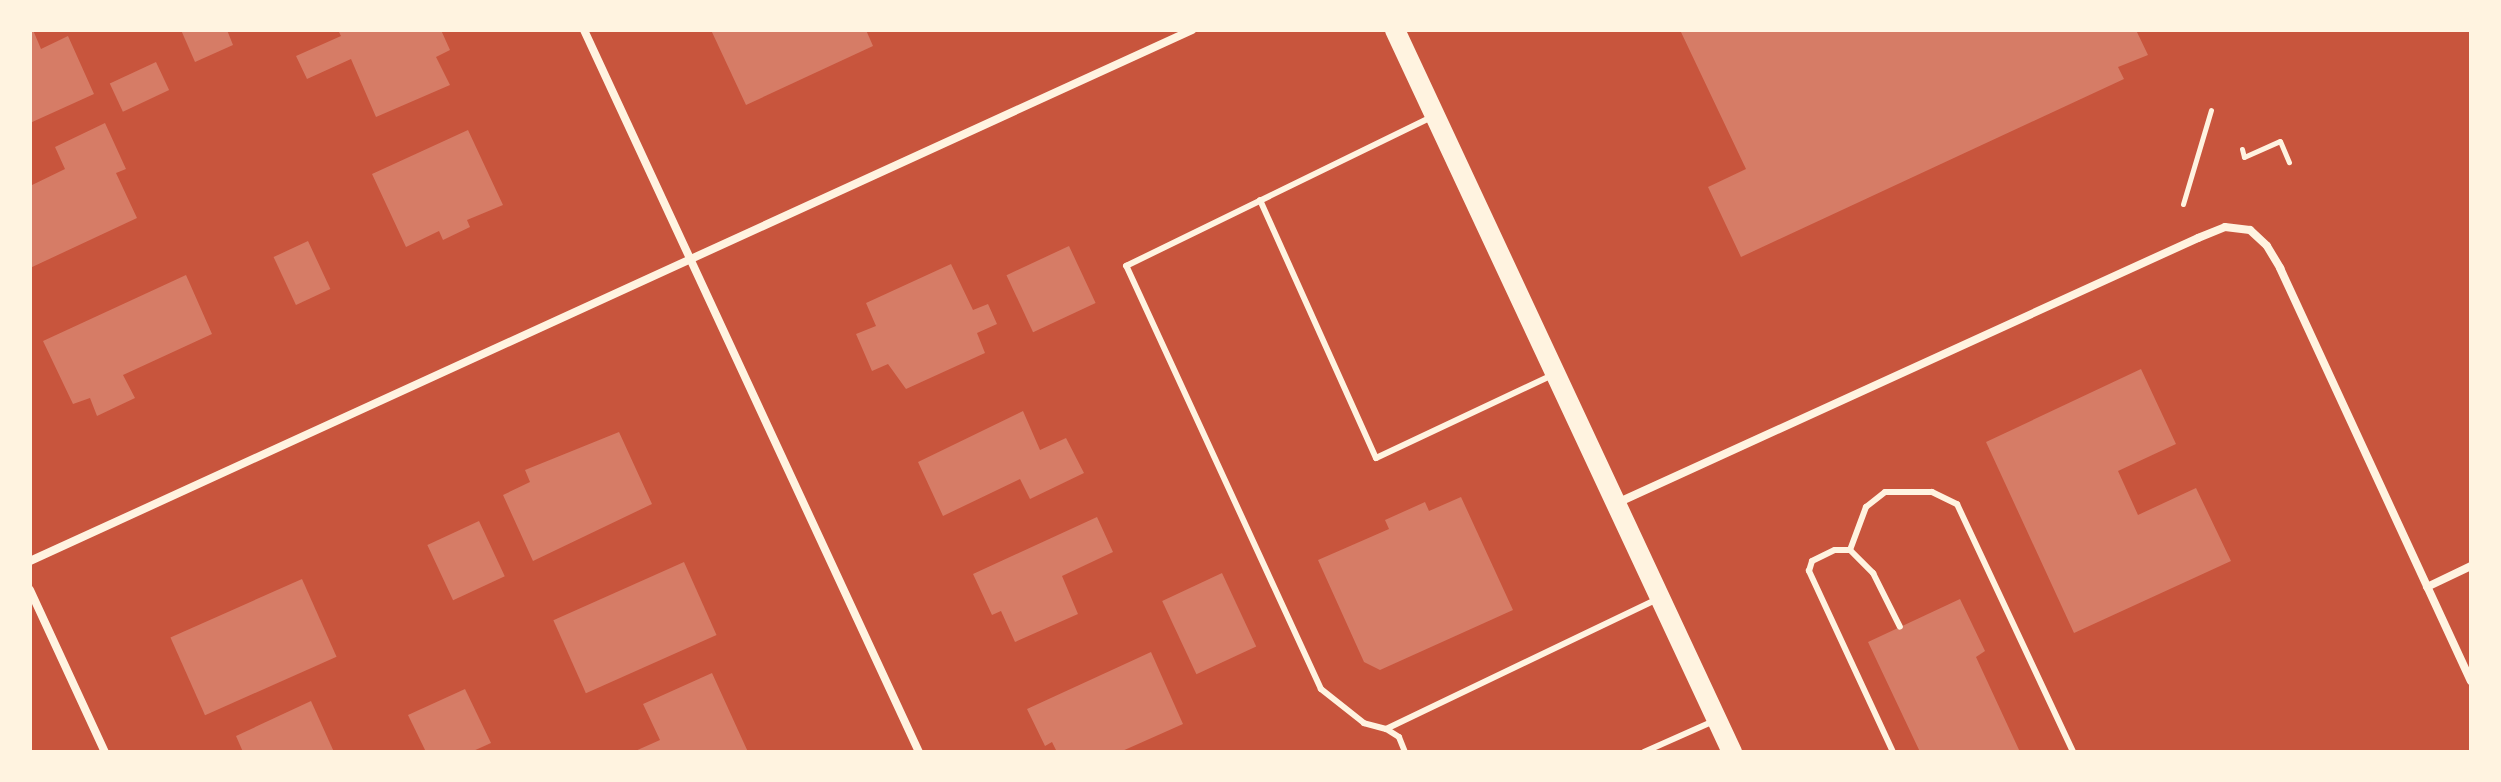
<!DOCTYPE html>
<style>
body{margin:0}
#map{position:relative;width:2501px;height:782px;overflow:hidden;background:#c8553d;font-family:Overpass,sans-serif}
div>[style]{position:absolute}
.building>*{inset:0;background:#d67c66;transform-origin:0 0}
.path>*{height:5px;margin:-2.5px;padding:0 2.5px;transform-origin:2.5px;border-radius:2.5px;background:#fff3e0}
.service>*{height:6px;margin:-3px;padding:0 3px;transform-origin:3px;border-radius:3px;background:#fff3e0}
.minor>*{height:8px;margin:-4px;padding:0 4px;transform-origin:4px;border-radius:4px;background:#fff3e0}
.primary>*{height:20px;margin:-10px;padding:0 10px;transform-origin:10px;border-radius:10px;background:#fff3e0}
span{translate:-50% -50%;white-space:nowrap;text-align:center;line-height:1.15;-webkit-text-stroke:7px #fff3e0;paint-order:stroke}
.frame{position:absolute;inset:0;border:32px solid #fff3e0;pointer-events:none}
</style>
<div id="map">
<div class="building">
<div style="clip-path:polygon(33px 30px,41px 49px,68px 36px,94px 94px,30px 123px,30px 31px)"></div>
<div style="clip-path:polygon(181px 30px,227px 30px,233px 45px,195px 62px)"></div>
<div style="clip-path:polygon(338px 30px,441px 30px,450px 50px,436px 57px,450px 85px,376px 117px,351px 59px,307px 79px,296px 56px,341px 36px)"></div>
<div style="clip-path:polygon(711px 30px,866px 30px,873px 46px,746px 105px)"></div>
<div style="clip-path:polygon(1680px 30px,2136px 30px,2148px 55px,2118px 67px,2124px 79px,1741px 257px,1708px 187px,1746px 169px)"></div>
<div style="left:156px;top:62px;width:31px;height:51px;rotate:65deg"></div>
<div style="clip-path:polygon(105px 123px,126px 169px,116px 173px,137px 218px,30px 268px,30px 186px,65px 169px,55px 147px)"></div>
<div style="clip-path:polygon(468px 130px,503px 205px,467px 220px,470px 227px,443px 240px,439px 231px,406px 247px,372px 174px)"></div>
<div style="left:308px;top:241px;width:53px;height:38px;rotate:65deg"></div>
<div style="left:1069px;top:246px;width:63px;height:69px;rotate:65deg"></div>
<div style="clip-path:polygon(951px 264px,973px 310px,988px 304px,997px 324px,977px 333px,985px 353px,906px 389px,888px 364px,872px 371px,856px 334px,876px 326px,866px 303px)"></div>
<div style="clip-path:polygon(186px 275px,212px 334px,123px 375px,135px 398px,97px 416px,90px 398px,73px 404px,43px 341px)"></div>
<div style="clip-path:polygon(2141px 369px,2176px 444px,2118px 471px,2138px 515px,2196px 488px,2231px 561px,2074px 633px,1986px 442px)"></div>
<div style="clip-path:polygon(1023px 411px,1040px 450px,1066px 438px,1084px 473px,1030px 499px,1020px 479px,943px 516px,918px 462px)"></div>
<div style="clip-path:polygon(619px 432px,652px 504px,533px 561px,503px 495px,530px 482px,525px 470px)"></div>
<div style="clip-path:polygon(1461px 497px,1513px 610px,1380px 670px,1364px 662px,1318px 560px,1389px 529px,1385px 520px,1425px 502px,1429px 511px)"></div>
<div style="clip-path:polygon(1097px 517px,1113px 552px,1062px 576px,1078px 614px,1015px 642px,1001px 611px,992px 615px,973px 574px)"></div>
<div style="left:479px;top:521px;width:61px;height:57px;rotate:65deg"></div>
<div style="left:684px;top:562px;width:80px;height:143px;rotate:66deg"></div>
<div style="left:1222px;top:573px;width:81px;height:66px;rotate:65deg"></div>
<div style="left:302px;top:579px;width:85px;height:144px;rotate:66deg"></div>
<div style="clip-path:polygon(1960px 599px,1985px 651px,1976px 657px,2020px 752px,1920px 752px,1868px 642px)"></div>
<div style="clip-path:polygon(1151px 652px,1183px 724px,1120px 752px,1057px 752px,1052px 742px,1045px 746px,1027px 709px)"></div>
<div style="clip-path:polygon(712px 673px,748px 752px,633px 752px,660px 740px,643px 704px)"></div>
<div style="clip-path:polygon(465px 689px,491px 743px,471px 752px,426px 752px,408px 715px)"></div>
<div style="clip-path:polygon(311px 701px,334px 752px,243px 752px,236px 736px)"></div>
</div>
<div class="path">
<div style="left:2242px;top:149px;width:8px;rotate:76deg"></div>
<div style="left:2244px;top:157px;width:39px;rotate:-24deg"></div>
<div style="left:2280px;top:141px;width:23px;rotate:67deg"></div>
<div style="left:2183px;top:204px;width:98px;rotate:-73.4deg"></div>
</div>
<div class="service">
<div style="left:1260px;top:200px;width:283px;rotate:65.8deg"></div>
<div style="left:1376px;top:458px;width:195px;rotate:-25.2deg"></div>
<div style="left:1850px;top:550px;width:46px;rotate:-69.6deg"></div>
<div style="left:1866px;top:507px;width:24px;rotate:-38deg"></div>
<div style="left:1885px;top:492px;width:47px"></div>
<div style="left:1932px;top:492px;width:28px;rotate:26deg"></div>
<div style="left:1957px;top:504px;width:274px;rotate:64.9deg"></div>
<div style="left:1386px;top:729px;width:301px;rotate:-25.6deg"></div>
<div style="left:1405px;top:752px;width:16px;rotate:-112deg"></div>
<div style="left:1399px;top:737px;width:15px;rotate:-148deg"></div>
<div style="left:1386px;top:729px;width:23px;rotate:-165deg"></div>
<div style="left:1364px;top:723px;width:55px;rotate:-141.7deg"></div>
<div style="left:1321px;top:689px;width:466px;rotate:-114.7deg"></div>
<div style="left:1126px;top:266px;width:340px;rotate:-26deg"></div>
<div style="left:1644px;top:752px;width:77px;rotate:-23.9deg"></div>
<div style="left:1893px;top:752px;width:200px;rotate:-114.9deg"></div>
<div style="left:1809px;top:571px;width:10px;rotate:-73deg"></div>
<div style="left:1812px;top:561px;width:25px;rotate:-26deg"></div>
<div style="left:1835px;top:550px;width:15px"></div>
<div style="left:1850px;top:550px;width:33px;rotate:45deg"></div>
<div style="left:1873px;top:573px;width:60px;rotate:63.4deg"></div>
</div>
<div class="minor">
<div style="left:584px;top:30px;width:796px;rotate:65.11deg"></div>
<div style="left:1617px;top:503px;width:639px;rotate:-24.52deg"></div>
<div style="left:2198px;top:238px;width:29px;rotate:-22deg"></div>
<div style="left:2225px;top:227px;width:25px;rotate:7deg"></div>
<div style="left:2250px;top:230px;width:23px;rotate:43deg"></div>
<div style="left:2267px;top:246px;width:26px;rotate:59deg"></div>
<div style="left:2280px;top:268px;width:455px;rotate:65.2deg"></div>
<div style="left:30px;top:561px;width:1278px;rotate:-24.56deg"></div>
<div style="left:2427px;top:587px;width:49px;rotate:-25.5deg"></div>
<div style="left:30px;top:590px;width:179px;rotate:65.2deg"></div>
</div>
<div class="primary">
<div style="left:1395px;top:30px;width:797px;rotate:64.98deg"></div>
</div>
<div class="frame"></div>
</div>
